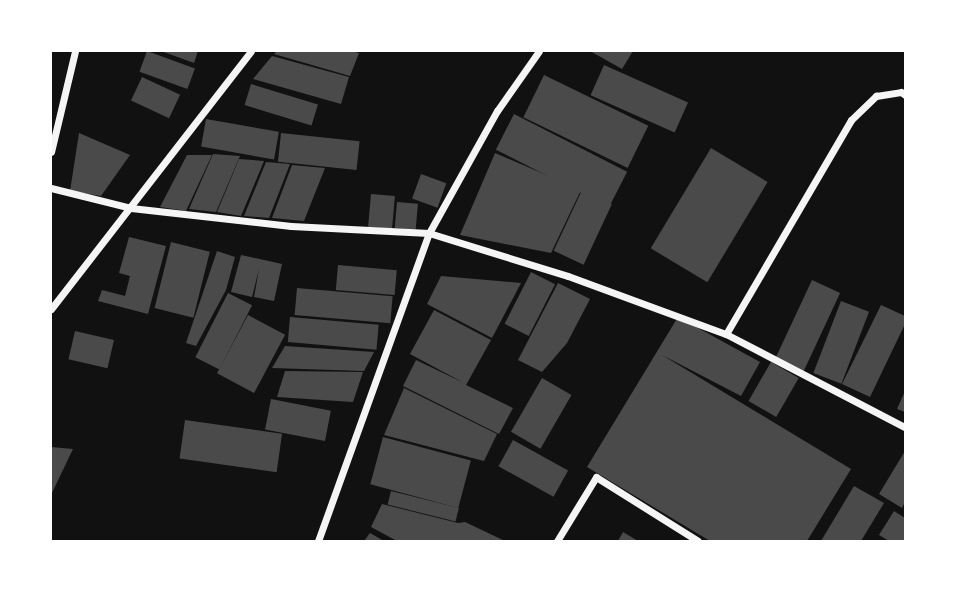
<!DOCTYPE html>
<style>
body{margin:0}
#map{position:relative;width:956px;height:592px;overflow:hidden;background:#111;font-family:Ubuntu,sans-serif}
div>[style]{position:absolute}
.building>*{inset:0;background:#4a4a4a;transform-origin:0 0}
.minor>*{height:7px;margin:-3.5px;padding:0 3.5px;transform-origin:3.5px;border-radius:3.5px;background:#f5f5f5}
span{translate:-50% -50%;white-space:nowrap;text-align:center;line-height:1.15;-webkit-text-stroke:6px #fff;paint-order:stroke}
.frame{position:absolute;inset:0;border:52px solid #fff;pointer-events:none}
</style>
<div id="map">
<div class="building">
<div style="left:147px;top:51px;width:51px;height:22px;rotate:20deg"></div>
<div style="clip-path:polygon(161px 51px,198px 51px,194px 63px)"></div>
<div style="clip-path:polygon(277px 51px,351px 51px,359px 53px,350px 76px,274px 54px)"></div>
<div style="clip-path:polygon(590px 51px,633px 51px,622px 69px)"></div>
<div style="clip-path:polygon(272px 56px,349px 77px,341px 104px,253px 79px)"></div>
<div style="left:604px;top:65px;width:92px;height:33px;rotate:24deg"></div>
<div style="left:544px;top:75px;width:116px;height:47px;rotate:26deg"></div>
<div style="left:142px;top:77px;width:42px;height:26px;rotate:25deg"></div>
<div style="left:251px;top:84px;width:70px;height:22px;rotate:17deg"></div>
<div style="left:514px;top:114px;width:127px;height:40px;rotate:27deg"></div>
<div style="left:206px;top:119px;width:74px;height:28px;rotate:10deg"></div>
<div style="clip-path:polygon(79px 133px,130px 155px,101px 196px,70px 191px)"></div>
<div style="left:281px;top:133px;width:79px;height:29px;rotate:6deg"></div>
<div style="left:711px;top:148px;width:66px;height:117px;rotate:31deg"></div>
<div style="clip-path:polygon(495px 153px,581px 190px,551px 253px,460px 235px)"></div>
<div style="clip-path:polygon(213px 154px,240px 156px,216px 212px,189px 209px)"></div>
<div style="clip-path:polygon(187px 155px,212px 155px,186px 211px,160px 207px)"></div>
<div style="clip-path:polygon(239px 159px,264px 161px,241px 216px,217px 212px)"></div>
<div style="clip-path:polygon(266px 162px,290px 164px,269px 218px,244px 216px)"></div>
<div style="clip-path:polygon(292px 165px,325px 168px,304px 221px,272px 218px)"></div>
<div style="left:421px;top:174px;width:27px;height:26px;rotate:20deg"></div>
<div style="left:582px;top:190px;width:33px;height:67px;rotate:25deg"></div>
<div style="left:371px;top:194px;width:24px;height:33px;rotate:5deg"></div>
<div style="left:397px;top:202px;width:21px;height:26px;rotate:5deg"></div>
<div style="clip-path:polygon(129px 237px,166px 246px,148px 314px,98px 301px,102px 290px,125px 296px,130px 276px,119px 273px)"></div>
<div style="left:171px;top:242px;width:40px;height:68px;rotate:14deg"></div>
<div style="clip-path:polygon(217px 251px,235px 257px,226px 290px,196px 346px,186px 343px)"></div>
<div style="clip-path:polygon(241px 255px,282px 264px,274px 301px,254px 297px,259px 269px,252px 297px,231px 292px)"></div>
<div style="left:338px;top:265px;width:59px;height:25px;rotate:5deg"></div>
<div style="left:531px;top:272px;width:27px;height:58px;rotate:27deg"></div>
<div style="clip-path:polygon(441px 276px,521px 283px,492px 338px,427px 304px)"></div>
<div style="left:812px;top:280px;width:31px;height:87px;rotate:25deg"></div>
<div style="clip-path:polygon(558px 283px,590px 299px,567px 343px,542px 372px,518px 360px)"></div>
<div style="left:297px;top:288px;width:96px;height:27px;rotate:5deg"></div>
<div style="left:228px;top:293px;width:27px;height:72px;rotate:27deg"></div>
<div style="left:841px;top:301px;width:30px;height:77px;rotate:21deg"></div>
<div style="clip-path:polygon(881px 305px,905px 316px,905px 324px,870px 397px,842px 384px)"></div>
<div style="clip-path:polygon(434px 310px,491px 340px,466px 385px,513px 408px,499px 434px,403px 386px,416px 360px,464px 383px,410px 354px)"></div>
<div style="left:248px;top:315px;width:42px;height:66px;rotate:28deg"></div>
<div style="left:290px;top:317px;width:89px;height:25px;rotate:5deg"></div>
<div style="clip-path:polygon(678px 317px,760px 362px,741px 396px,662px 355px,851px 469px,807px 541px,710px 541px,587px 467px)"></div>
<div style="left:75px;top:331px;width:40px;height:29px;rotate:13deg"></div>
<div style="clip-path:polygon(285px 346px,374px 352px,364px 371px,272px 368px)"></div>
<div style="left:771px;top:362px;width:32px;height:45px;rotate:30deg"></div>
<div style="clip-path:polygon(285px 371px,363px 372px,353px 402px,277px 397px)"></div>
<div style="left:542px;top:378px;width:34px;height:62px;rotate:30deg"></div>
<div style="clip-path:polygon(404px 388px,497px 434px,484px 461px,384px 435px)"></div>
<div style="clip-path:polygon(905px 391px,905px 412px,897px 409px)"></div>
<div style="left:271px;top:399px;width:61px;height:31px;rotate:11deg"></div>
<div style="left:185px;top:420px;width:98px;height:39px;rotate:8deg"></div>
<div style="left:383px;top:437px;width:91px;height:49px;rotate:15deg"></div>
<div style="left:513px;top:440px;width:63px;height:30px;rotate:29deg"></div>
<div style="clip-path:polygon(51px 447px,73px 449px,51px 495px)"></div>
<div style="clip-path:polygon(905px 451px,905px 502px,902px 508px,879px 494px)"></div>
<div style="clip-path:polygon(854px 486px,884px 503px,861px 541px,821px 541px)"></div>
<div style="left:391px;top:491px;width:70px;height:14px;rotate:14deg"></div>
<div style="clip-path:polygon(382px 504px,458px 523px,465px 522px,505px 541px,397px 541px,371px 527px)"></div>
<div style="clip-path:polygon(894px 511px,905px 518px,905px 541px,889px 541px,879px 535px)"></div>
<div style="clip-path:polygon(623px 532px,638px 541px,618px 541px)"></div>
<div style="clip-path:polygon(370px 533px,384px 541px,364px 541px)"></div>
</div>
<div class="minor">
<div style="left:51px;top:152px;width:104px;rotate:-76.6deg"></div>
<div style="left:51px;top:188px;width:82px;rotate:14deg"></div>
<div style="left:131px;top:208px;width:161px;rotate:6.4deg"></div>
<div style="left:291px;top:226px;width:138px;rotate:2.9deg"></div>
<div style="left:429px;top:233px;width:145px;rotate:17.2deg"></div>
<div style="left:568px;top:276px;width:168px;rotate:20.2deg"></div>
<div style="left:726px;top:334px;width:202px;rotate:27.5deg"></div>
<div style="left:51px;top:309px;width:326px;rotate:-52.2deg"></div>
<div style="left:726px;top:334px;width:248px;rotate:-59.7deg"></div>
<div style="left:851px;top:120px;width:35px;rotate:-44deg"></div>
<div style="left:876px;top:96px;width:25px;rotate:-9deg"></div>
<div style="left:901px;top:92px;width:5px;rotate:37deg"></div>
<div style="left:318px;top:541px;width:327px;rotate:-70.2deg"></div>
<div style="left:429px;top:233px;width:140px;rotate:-60.9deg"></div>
<div style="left:497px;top:111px;width:73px;rotate:-55deg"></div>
<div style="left:557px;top:541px;width:75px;rotate:-58.6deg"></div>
<div style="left:596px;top:477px;width:120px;rotate:32.1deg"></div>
</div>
<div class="frame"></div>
</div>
